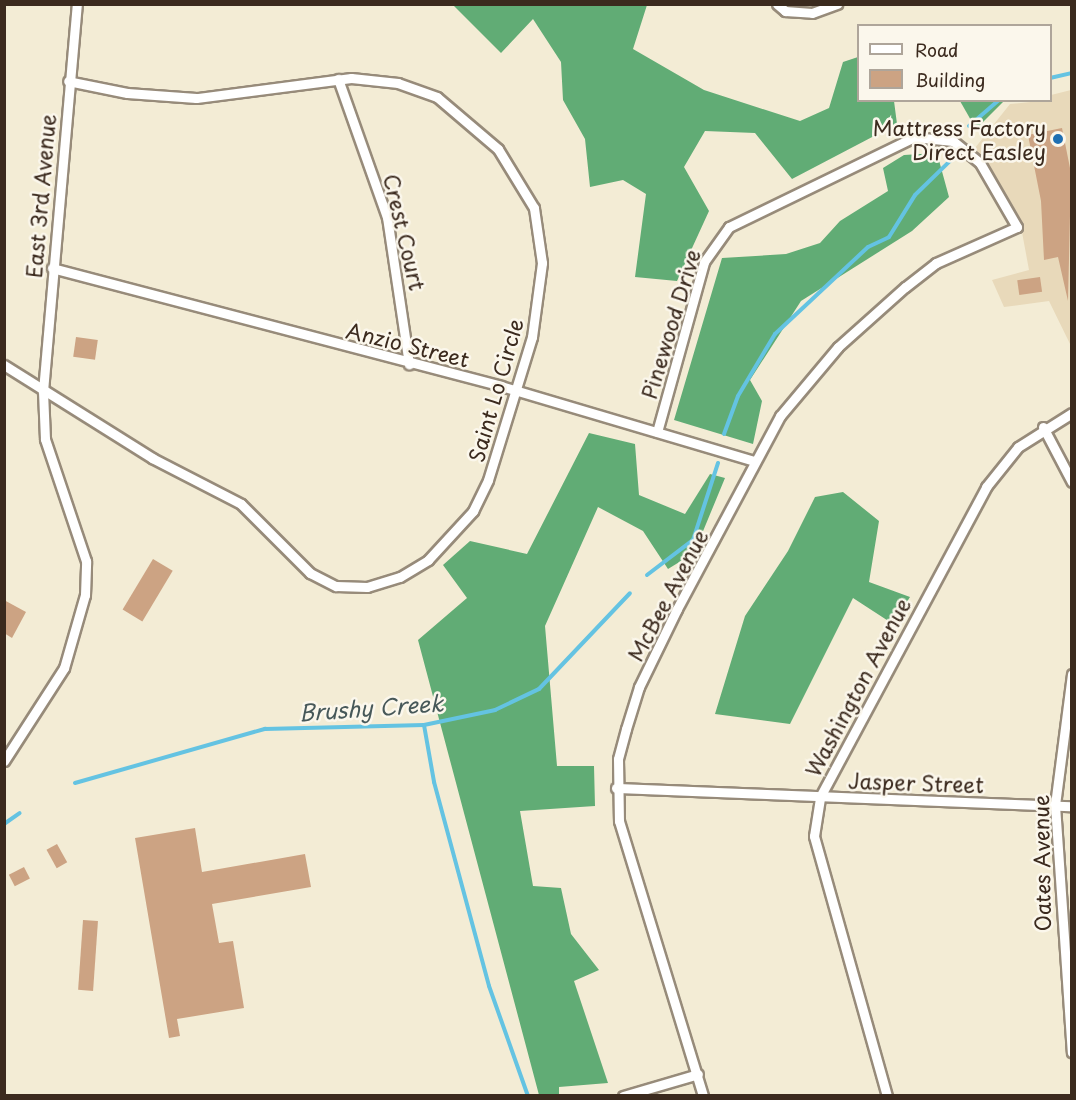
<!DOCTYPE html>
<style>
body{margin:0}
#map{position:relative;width:1076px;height:1100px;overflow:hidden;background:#f3ecd5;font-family:"Playpen Sans",sans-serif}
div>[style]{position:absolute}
.built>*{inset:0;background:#e8d9ba}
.forest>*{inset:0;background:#61ac75}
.stream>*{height:4px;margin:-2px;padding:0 2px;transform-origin:2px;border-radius:2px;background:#64c3e2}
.building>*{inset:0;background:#cca383;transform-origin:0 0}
.roads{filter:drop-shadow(2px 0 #978b7a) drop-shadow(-2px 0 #978b7a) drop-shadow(0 2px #978b7a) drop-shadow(0 -2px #978b7a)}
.minor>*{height:9px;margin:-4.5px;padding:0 4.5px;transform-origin:4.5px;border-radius:4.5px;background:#fff}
.dots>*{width:16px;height:16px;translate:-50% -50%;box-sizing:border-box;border:3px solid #fbf7ec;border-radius:50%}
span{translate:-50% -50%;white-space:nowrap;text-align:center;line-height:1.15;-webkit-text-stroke:5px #fbf7ec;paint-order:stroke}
.poi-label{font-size:21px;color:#3b2a1e}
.right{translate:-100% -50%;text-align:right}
.street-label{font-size:21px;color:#3b2a1e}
.water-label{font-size:22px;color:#475859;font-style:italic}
.frame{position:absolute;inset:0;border:6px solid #3b2a1e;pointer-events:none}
.legend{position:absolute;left:857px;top:24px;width:195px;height:78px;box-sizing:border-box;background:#fbf7ec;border:2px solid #aea59a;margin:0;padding:8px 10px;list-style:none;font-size:18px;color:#3b2a1e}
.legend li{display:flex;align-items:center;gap:12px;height:30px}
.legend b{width:30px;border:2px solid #aea59a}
</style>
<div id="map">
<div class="built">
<div style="clip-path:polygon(1071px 90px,1071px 346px,1049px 301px,1004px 307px,992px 280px,1029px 270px,1019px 216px,975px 148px,1010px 104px,1050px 100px,1051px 95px)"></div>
</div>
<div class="forest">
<div style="clip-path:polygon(453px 5px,647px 5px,633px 49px,704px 90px,800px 121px,829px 108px,843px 62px,858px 57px,858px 100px,894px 101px,897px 124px,792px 179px,755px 133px,705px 131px,684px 167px,709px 211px,677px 281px,635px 277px,646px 194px,623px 180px,590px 187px,585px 139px,563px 100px,561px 62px,533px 19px,501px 53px)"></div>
<div style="clip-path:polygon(960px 101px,1004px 101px,976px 129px)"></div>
<div style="clip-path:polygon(937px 153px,949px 197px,912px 231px,801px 301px,750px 380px,762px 401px,753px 444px,674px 420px,722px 258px,786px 254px,820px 243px,840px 221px,888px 191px,883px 168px,904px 155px)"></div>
<div style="clip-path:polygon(589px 433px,635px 444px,639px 495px,685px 514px,710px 474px,725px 478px,694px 553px,668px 569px,643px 531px,598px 507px,545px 626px,557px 766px,594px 766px,595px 806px,520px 811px,533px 886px,561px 888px,571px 934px,599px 970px,574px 981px,608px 1083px,559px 1087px,559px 1095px,539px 1095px,418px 640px,467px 598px,443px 565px,470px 541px,527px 554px)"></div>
<div style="clip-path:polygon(843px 492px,879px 521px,869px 582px,910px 597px,893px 624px,853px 598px,790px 724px,715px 714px,745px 616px,788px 551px,815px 497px)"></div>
</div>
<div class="stream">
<div style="left:1050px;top:78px;width:23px;rotate:-13deg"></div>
<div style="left:969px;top:126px;width:40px;rotate:-41deg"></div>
<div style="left:724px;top:434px;width:40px;rotate:-69.8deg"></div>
<div style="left:738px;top:396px;width:72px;rotate:-59.2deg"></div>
<div style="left:775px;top:334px;width:127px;rotate:-43.1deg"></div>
<div style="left:868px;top:247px;width:23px;rotate:-25deg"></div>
<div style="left:889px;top:237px;width:49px;rotate:-58.2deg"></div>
<div style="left:915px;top:195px;width:50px;rotate:-44.2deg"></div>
<div style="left:647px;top:575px;width:58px;rotate:-37.3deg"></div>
<div style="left:693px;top:540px;width:81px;rotate:-72deg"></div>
<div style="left:424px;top:725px;width:58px;rotate:80deg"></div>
<div style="left:434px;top:782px;width:211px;rotate:74.9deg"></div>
<div style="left:489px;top:986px;width:117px;rotate:70.5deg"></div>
<div style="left:75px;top:783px;width:198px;rotate:-15.9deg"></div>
<div style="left:265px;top:729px;width:159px;rotate:-1.4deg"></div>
<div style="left:424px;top:725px;width:73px;rotate:-11.9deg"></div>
<div style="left:495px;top:710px;width:49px;rotate:-25.5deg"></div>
<div style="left:539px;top:689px;width:132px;rotate:-46.5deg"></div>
<div style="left:4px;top:824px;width:19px;rotate:-35deg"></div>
</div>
<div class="building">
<div style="clip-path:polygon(1062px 128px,1071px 173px,1068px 301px,1058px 257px,1044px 260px,1041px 201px,1028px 135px)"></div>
<div style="left:1040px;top:277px;width:15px;height:23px;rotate:82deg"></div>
<div style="left:76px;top:337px;width:22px;height:20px;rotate:8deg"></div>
<div style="left:153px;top:559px;width:23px;height:59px;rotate:31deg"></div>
<div style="clip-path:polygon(4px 600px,26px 612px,12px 638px,4px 633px)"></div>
<div style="clip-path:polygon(195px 828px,202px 872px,305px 854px,311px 887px,212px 904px,219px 943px,233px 941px,244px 1008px,177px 1019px,180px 1036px,169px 1038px,135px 838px)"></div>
<div style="left:57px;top:844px;width:21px;height:12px;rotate:61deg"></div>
<div style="left:24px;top:867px;width:13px;height:17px;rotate:63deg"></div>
<div style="left:83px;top:920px;width:15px;height:70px;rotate:4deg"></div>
</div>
<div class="roads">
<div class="minor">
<div style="left:777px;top:4px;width:11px;rotate:41deg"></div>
<div style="left:785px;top:11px;width:27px;rotate:4deg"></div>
<div style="left:812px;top:13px;width:27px;rotate:-20deg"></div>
<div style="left:338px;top:79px;width:146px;rotate:70.5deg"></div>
<div style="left:387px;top:217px;width:149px;rotate:81.5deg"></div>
<div style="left:52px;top:268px;width:464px;rotate:14.7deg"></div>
<div style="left:501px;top:386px;width:264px;rotate:16.5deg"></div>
<div style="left:4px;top:365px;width:175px;rotate:32.1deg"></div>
<div style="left:152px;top:458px;width:100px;rotate:27.3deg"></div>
<div style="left:241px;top:504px;width:98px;rotate:45deg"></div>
<div style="left:310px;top:573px;width:29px;rotate:27deg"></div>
<div style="left:336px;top:586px;width:31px;rotate:2deg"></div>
<div style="left:367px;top:587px;width:34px;rotate:-17deg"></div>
<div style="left:400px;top:577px;width:33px;rotate:-31deg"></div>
<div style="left:428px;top:560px;width:67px;rotate:-47.4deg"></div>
<div style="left:473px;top:511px;width:34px;rotate:-64deg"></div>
<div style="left:488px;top:480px;width:150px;rotate:-72.9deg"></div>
<div style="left:532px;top:337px;width:75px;rotate:-82.3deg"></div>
<div style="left:542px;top:263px;width:56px;rotate:-98.3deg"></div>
<div style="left:534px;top:208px;width:69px;rotate:-121.4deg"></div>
<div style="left:498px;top:149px;width:80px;rotate:-139.6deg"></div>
<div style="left:437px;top:97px;width:41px;rotate:-160.3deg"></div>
<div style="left:398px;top:83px;width:47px;rotate:-173.9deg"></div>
<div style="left:351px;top:78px;width:156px;rotate:172.6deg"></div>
<div style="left:196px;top:98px;width:69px;rotate:-175.9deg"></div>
<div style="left:127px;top:93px;width:60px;rotate:-168.5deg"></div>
<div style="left:1043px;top:427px;width:62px;rotate:62.2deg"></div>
<div style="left:657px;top:432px;width:176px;rotate:-74.5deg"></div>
<div style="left:704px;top:262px;width:43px;rotate:-54.5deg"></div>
<div style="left:729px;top:227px;width:206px;rotate:-25.9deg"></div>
<div style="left:914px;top:137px;width:39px;rotate:6deg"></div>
<div style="left:953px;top:141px;width:35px;rotate:39deg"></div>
<div style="left:980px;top:163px;width:74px;rotate:60deg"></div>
<div style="left:1017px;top:227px;width:89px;rotate:156deg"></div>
<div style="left:936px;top:263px;width:39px;rotate:142deg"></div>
<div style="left:905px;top:287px;width:90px;rotate:138.2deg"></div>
<div style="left:838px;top:347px;width:90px;rotate:130deg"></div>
<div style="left:780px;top:416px;width:219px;rotate:118.1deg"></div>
<div style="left:677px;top:609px;width:87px;rotate:116deg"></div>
<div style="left:639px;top:687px;width:44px;rotate:107.2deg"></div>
<div style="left:626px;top:729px;width:31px;rotate:105deg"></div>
<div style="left:618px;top:759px;width:62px;rotate:89.1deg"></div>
<div style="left:619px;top:821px;width:288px;rotate:73deg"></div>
<div style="left:1072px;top:674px;width:132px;rotate:97.4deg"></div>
<div style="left:1055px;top:805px;width:248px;rotate:86.1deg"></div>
<div style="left:4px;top:761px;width:111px;rotate:-57.2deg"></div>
<div style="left:64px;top:668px;width:76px;rotate:-74deg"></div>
<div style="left:85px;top:595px;width:34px;rotate:-88deg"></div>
<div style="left:86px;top:561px;width:129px;rotate:-108.6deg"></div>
<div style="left:45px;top:439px;width:48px;rotate:-92.4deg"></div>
<div style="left:43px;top:391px;width:388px;rotate:-85deg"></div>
<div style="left:616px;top:788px;width:456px;rotate:2.3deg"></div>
<div style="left:623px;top:1096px;width:78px;rotate:-16.3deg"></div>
<div style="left:887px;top:1096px;width:270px;rotate:-105.7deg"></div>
<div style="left:814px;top:836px;width:39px;rotate:-81deg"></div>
<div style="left:820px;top:797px;width:352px;rotate:-61.8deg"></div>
<div style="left:986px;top:487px;width:51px;rotate:-51.3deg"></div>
<div style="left:1018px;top:447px;width:64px;rotate:-32.2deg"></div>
</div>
</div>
<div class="dots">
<div style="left:1058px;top:139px;background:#1f6fb2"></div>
</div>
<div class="poi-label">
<span class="right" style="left:1046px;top:139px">Mattress Factory<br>Direct Easley</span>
</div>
<div class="street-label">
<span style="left:40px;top:196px;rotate:-85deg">East 3rd Avenue</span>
<span style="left:405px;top:232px;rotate:77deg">Crest Court</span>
<span style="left:670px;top:324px;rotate:-73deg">Pinewood Drive</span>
<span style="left:408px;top:344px;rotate:14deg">Anzio Street</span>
<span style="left:495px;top:390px;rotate:-74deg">Saint Lo Circle</span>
<span style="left:667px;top:595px;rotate:-62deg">McBee Avenue</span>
<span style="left:857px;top:687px;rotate:-62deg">Washington Avenue</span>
<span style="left:916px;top:782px;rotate:2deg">Jasper Street</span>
<span style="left:1041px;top:863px;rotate:-91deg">Oates Avenue</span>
</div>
<div class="water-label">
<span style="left:371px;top:707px;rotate:-4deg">Brushy Creek</span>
</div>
<div class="frame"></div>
<ul class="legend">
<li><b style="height:8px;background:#fff"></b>Road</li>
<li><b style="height:16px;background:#cca383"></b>Building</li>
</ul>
</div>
